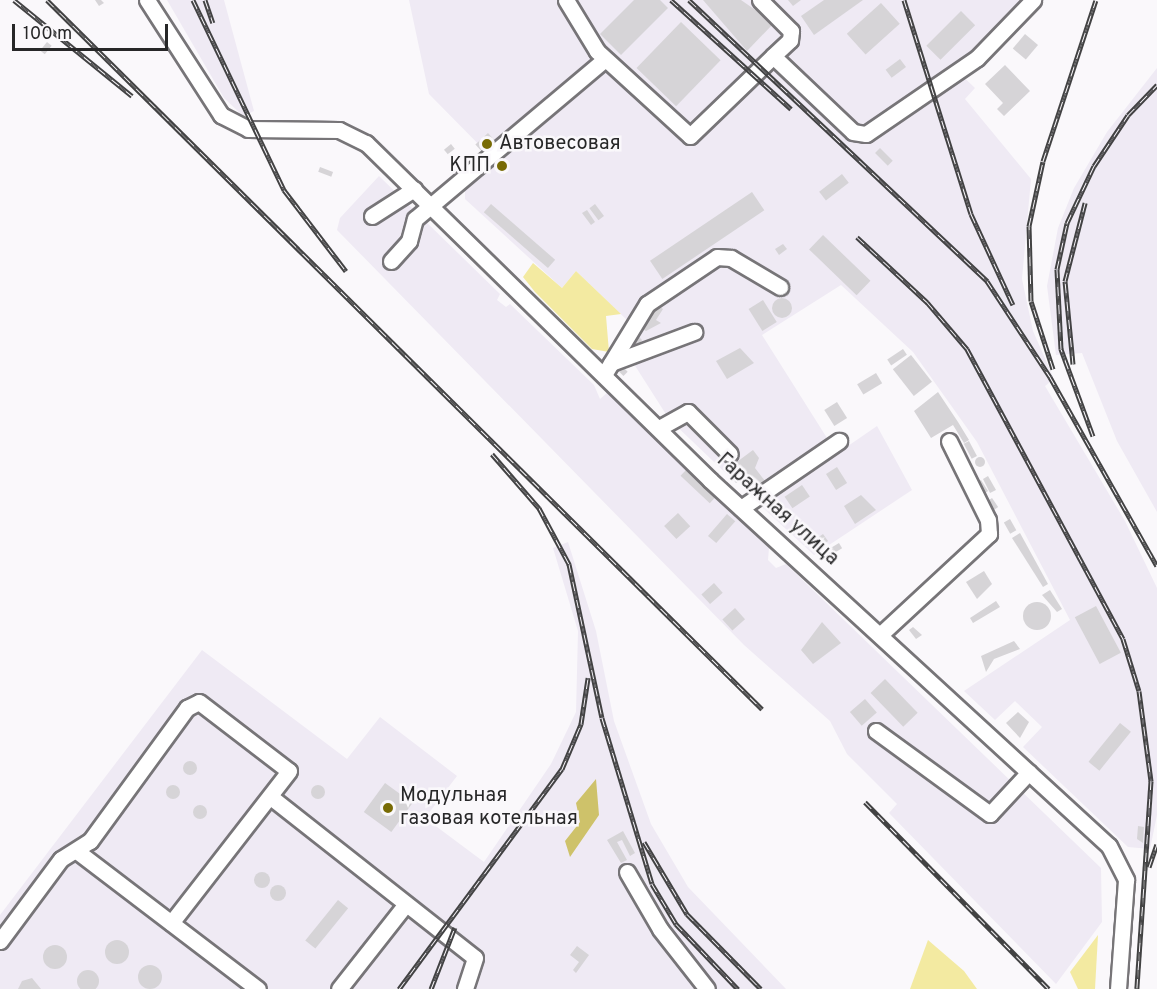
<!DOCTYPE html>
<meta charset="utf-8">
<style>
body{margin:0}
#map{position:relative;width:1157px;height:989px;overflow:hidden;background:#faf8fb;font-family:Overpass,sans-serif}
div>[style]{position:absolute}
.built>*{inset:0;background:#efeaf4}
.green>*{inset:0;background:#f3eaa1}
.water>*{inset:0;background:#cec26a}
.building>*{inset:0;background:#d6d4d7;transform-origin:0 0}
.round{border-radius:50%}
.roads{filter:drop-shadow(2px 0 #777578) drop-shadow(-2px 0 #777578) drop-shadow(0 2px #777578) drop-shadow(0 -2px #777578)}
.minor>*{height:15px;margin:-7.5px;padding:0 7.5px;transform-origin:7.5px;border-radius:7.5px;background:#fff}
.rail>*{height:5px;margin-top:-2.5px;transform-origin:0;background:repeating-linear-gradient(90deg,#faf8fb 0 9px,#424243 0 18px);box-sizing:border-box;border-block:2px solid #424243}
.dots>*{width:16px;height:16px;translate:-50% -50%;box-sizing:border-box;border:3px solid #faf8fb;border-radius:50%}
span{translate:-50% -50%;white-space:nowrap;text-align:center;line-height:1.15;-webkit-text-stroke:5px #faf8fb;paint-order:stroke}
.poi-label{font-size:20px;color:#272728}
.left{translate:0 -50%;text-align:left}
.right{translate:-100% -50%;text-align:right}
.street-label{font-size:20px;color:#272728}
.scale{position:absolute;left:12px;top:24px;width:156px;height:27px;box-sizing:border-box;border:3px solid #272728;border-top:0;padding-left:8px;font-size:18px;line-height:21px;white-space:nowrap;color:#272728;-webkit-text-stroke:4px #faf8fb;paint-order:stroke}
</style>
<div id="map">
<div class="built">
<div style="clip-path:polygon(167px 0,224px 0,254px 111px,243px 116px,224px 98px)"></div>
<div style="clip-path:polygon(409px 0,1020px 0,954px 68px,975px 88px,965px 99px,1031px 179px,1022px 279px,1033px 331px,1054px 379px,1045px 386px,1125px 521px,1157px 588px,1157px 815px,1150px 849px,1128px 847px,1023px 747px,1042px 727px,1015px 701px,995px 720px,964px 691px,1070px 620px,977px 442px,913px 352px,841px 285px,762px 335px,827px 438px,754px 488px,746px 476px,736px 483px,669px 419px,625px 350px,654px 303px,709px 255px,649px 295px,628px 321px,576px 271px,562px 288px,465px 199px,465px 190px,495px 161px,429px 94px)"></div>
<div style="clip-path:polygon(1157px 68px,1157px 512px,1117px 441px,1082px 353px,1056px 355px,1047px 286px,1058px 228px,1074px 188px,1107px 132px)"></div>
<div style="clip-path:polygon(379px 176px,500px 294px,497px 300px,506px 307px,510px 304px,594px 385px,600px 399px,608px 392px,769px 548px,768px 560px,776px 568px,786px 564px,1101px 868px,1102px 922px,1056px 984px,889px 813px,897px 804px,847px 754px,830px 721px,744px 645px,337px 230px,340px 218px)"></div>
<div style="clip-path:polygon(877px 426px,912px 490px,814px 555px,761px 506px)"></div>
<div style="clip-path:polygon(568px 542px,596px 631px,614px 721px,651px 824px,688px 887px,786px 989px,0 989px,0 915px,202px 650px,347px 759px,380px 717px,457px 776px,425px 818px,484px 862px,551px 764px,576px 712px,578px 631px,553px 548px)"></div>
</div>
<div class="green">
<div style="clip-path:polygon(533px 263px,562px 288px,576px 271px,621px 314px,606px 316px,609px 352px,592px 349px,535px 292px,523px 277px)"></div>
<div style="clip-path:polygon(1098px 935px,1095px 989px,1078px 989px,1070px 972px)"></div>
<div style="clip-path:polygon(928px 940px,964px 971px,977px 989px,910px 989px)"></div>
</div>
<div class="water">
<div style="clip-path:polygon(596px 779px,599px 815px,570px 857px,565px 841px,580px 822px,576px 803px)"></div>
</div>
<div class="building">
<div style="clip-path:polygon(95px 0,101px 0,104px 3px,99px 6px)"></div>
<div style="clip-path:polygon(634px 0,660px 0,668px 8px,621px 55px,600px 34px)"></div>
<div style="clip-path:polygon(703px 0,741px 0,774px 23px,747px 51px)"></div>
<div style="clip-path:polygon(788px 0,801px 0,793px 6px)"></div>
<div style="clip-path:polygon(824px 0,863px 0,814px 35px,801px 16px)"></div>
<div style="left:881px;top:3px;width:28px;height:46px;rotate:48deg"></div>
<div style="left:961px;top:11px;width:20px;height:49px;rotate:45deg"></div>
<div style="left:681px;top:22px;width:55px;height:64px;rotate:44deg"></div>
<div style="left:1025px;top:34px;width:17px;height:19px;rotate:40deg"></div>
<div style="left:47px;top:42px;width:6px;height:11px;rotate:39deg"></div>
<div style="left:900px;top:59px;width:10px;height:18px;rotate:53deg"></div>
<div style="clip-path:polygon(1005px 65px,1030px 91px,1004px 116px,997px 109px,1003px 103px,985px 84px)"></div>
<div style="left:488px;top:133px;width:15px;height:17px;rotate:48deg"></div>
<div style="left:451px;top:144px;width:6px;height:9px;rotate:51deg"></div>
<div style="left:880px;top:148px;width:18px;height:7px;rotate:45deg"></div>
<div style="clip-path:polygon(499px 160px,509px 167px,503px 174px,494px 165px)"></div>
<div style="left:320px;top:167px;width:14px;height:5px;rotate:21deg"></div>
<div style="left:842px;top:174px;width:11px;height:29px;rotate:52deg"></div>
<div style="left:752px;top:192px;width:22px;height:123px;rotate:56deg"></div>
<div style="left:491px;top:204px;width:85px;height:11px;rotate:41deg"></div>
<div style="left:595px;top:204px;width:15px;height:7px;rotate:53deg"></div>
<div style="clip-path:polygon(587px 210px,595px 222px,591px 225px,582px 213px)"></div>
<div style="left:823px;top:235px;width:66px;height:20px;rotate:44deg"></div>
<div style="clip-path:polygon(783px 244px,787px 249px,779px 255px,775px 249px)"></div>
<div class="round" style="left:772px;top:298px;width:20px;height:20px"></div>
<div style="left:763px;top:300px;width:26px;height:17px;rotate:58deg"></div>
<div style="clip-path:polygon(656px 304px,663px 309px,656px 320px,661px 323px,646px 331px,641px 328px)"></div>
<div style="clip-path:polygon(637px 335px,642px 340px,637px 349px,631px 345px)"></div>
<div style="clip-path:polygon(740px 348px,754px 363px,727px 379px,716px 361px)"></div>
<div style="left:903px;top:349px;width:7px;height:19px;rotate:56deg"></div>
<div style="left:911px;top:355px;width:34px;height:23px;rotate:52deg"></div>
<div style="left:622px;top:366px;width:8px;height:6px;rotate:45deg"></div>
<div style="left:876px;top:373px;width:12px;height:22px;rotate:59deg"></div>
<div style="clip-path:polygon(938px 392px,958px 422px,969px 440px,964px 443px,953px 425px,931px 438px,914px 411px)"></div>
<div style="left:837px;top:402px;width:19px;height:15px;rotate:58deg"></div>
<div style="left:969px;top:441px;width:17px;height:6px;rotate:62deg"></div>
<div style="clip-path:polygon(753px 450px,759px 458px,755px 468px,765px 481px,754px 488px,746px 476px,736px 483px,726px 470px)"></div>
<div class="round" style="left:975px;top:457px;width:10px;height:10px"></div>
<div style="left:837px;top:467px;width:19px;height:13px;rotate:58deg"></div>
<div style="left:686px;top:470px;width:40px;height:8px;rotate:43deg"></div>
<div style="clip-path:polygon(988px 476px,996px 490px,990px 493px,983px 479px)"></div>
<div style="clip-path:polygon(981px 480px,988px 491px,984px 494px,974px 484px)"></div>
<div style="left:802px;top:485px;width:14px;height:21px;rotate:56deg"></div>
<div style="clip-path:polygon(861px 495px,876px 510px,855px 524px,844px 506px)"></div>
<div style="left:992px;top:498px;width:11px;height:7px;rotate:56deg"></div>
<div style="left:678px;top:513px;width:18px;height:19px;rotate:47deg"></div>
<div style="left:727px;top:514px;width:11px;height:29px;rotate:41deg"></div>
<div style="left:1010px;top:519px;width:13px;height:7px;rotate:61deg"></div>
<div style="clip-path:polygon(1020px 533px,1048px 584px,1043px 587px,1012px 538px)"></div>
<div style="clip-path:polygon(823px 534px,828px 541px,815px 552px,809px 544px)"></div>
<div style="left:839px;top:543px;width:6px;height:18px;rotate:59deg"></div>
<div style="clip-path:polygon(984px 571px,992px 584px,977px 599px,966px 582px)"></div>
<div style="left:714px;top:583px;width:13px;height:17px;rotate:48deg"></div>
<div style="clip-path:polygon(1050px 590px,1062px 609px,1057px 612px,1042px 595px)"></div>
<div style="clip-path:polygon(996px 601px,1000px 607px,973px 623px,970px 618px)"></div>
<div class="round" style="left:1023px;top:602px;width:28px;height:28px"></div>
<div style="left:1096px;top:606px;width:53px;height:24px;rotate:62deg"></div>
<div style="left:735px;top:608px;width:15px;height:17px;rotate:48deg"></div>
<div style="clip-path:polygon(822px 622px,841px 643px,813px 664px,801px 650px)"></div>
<div style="clip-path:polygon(913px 627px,922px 635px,916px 639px,909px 630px)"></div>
<div style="clip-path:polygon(1014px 641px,1020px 649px,994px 659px,986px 672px,981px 656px)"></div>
<div style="left:885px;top:679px;width:47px;height:20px;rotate:46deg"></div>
<div style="left:865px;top:699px;width:18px;height:20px;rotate:49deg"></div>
<div style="clip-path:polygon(1018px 712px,1029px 722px,1020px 738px,1006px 723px)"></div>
<div style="left:1120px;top:723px;width:14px;height:50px;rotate:39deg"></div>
<div class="round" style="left:183px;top:761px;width:14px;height:14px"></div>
<div style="left:385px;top:783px;width:34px;height:36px;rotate:36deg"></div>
<div class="round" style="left:311px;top:785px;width:14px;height:14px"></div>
<div class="round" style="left:166px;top:785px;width:14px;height:14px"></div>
<div class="round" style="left:193px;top:805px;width:14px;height:14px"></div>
<div style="clip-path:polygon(1138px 826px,1144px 827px,1143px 843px,1137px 839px)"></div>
<div style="clip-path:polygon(623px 831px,635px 853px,630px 856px,622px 840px,617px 842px,627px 860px,621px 863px,607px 840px)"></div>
<div class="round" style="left:254px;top:872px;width:16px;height:16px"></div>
<div class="round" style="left:270px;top:885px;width:16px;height:16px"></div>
<div style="left:338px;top:900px;width:13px;height:52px;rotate:39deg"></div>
<div class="round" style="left:105px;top:940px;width:24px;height:24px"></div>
<div class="round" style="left:43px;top:945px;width:24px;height:24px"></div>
<div style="clip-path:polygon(577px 946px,589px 955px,576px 973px,573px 970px,579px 962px,570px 955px)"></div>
<div class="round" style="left:138px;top:965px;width:24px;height:24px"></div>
<div class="round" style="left:77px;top:970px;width:22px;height:22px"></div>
<div style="clip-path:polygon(32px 978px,41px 989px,18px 989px,22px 981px)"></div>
</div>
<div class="roads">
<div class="minor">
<div style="left:147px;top:0;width:137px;rotate:57.2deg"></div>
<div style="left:221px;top:115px;width:30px;rotate:27deg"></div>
<div style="left:248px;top:129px;width:91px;rotate:0.6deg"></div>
<div style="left:339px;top:130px;width:30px;rotate:26deg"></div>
<div style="left:366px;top:143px;width:482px;rotate:44.4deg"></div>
<div style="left:710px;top:480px;width:541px;rotate:42.53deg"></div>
<div style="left:1109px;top:846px;width:38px;rotate:63deg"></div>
<div style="left:1126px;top:880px;width:109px;rotate:94.2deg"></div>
<div style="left:566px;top:0;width:60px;rotate:58.7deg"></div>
<div style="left:597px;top:51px;width:126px;rotate:42.4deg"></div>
<div style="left:690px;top:136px;width:115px;rotate:-43.9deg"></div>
<div style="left:773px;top:56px;width:110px;rotate:43.5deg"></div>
<div style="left:853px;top:132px;width:13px;rotate:9deg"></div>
<div style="left:866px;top:134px;width:135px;rotate:-34.4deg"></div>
<div style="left:977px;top:58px;width:81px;rotate:-46deg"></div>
<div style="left:760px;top:0;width:44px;rotate:45deg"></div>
<div style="left:791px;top:31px;width:9px;rotate:96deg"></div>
<div style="left:790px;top:40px;width:23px;rotate:137deg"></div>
<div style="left:372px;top:216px;width:50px;rotate:-32.7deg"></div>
<div style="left:391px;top:261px;width:27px;rotate:-48deg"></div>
<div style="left:409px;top:241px;width:23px;rotate:-75deg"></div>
<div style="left:415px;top:219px;width:248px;rotate:-40.1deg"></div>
<div style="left:611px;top:363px;width:89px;rotate:-20.5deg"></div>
<div style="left:605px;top:373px;width:81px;rotate:-58.7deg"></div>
<div style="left:647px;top:304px;width:84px;rotate:-33.9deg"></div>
<div style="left:717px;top:257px;width:14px;rotate:4deg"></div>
<div style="left:731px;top:258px;width:57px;rotate:30.6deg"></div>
<div style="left:659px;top:428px;width:33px;rotate:-29deg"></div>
<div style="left:688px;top:412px;width:59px;rotate:45deg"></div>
<div style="left:741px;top:508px;width:119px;rotate:-34.4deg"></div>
<div style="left:882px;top:633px;width:146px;rotate:-42.8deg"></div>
<div style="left:989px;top:534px;width:14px;rotate:-94deg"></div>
<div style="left:988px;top:520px;width:88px;rotate:-116.3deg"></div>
<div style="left:876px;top:731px;width:141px;rotate:36.1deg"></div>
<div style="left:990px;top:814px;width:57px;rotate:-47.1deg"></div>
<div style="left:272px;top:798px;width:258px;rotate:38.2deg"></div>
<div style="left:475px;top:958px;width:33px;rotate:108deg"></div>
<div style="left:78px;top:852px;width:226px;rotate:37.3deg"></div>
<div style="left:627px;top:872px;width:66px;rotate:59.9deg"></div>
<div style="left:660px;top:929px;width:76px;rotate:51.9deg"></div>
<div style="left:0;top:941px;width:102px;rotate:-53.4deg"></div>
<div style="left:61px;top:859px;width:34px;rotate:-32deg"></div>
<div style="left:90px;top:841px;width:165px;rotate:-53.9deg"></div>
<div style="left:187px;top:708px;width:13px;rotate:-27deg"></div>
<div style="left:199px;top:702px;width:113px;rotate:37.5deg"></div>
<div style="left:289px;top:771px;width:192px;rotate:127.8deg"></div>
<div style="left:339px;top:989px;width:108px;rotate:-51.8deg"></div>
</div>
</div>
<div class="rail">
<div style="left:14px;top:0;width:152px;rotate:39.1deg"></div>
<div style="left:47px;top:0;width:1007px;rotate:44.76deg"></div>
<div style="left:193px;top:0;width:211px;rotate:64.4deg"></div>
<div style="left:284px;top:190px;width:102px;rotate:52.6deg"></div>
<div style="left:205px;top:0;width:24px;rotate:71deg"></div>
<div style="left:671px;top:0;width:162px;rotate:42.2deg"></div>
<div style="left:689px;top:0;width:410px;rotate:43.3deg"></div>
<div style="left:987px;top:281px;width:115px;rotate:56.7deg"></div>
<div style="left:1050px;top:377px;width:217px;rotate:60.5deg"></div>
<div style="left:904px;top:0;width:224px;rotate:72.6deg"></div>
<div style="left:971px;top:214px;width:100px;rotate:65.2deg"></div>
<div style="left:857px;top:237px;width:96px;rotate:42.9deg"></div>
<div style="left:927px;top:302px;width:62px;rotate:49.6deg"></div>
<div style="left:967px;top:349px;width:329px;rotate:61.7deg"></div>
<div style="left:1123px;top:639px;width:54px;rotate:72.9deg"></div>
<div style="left:1139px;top:691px;width:91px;rotate:82.4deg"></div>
<div style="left:1151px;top:781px;width:208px;rotate:93.9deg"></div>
<div style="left:1073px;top:364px;width:83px;rotate:-95.5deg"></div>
<div style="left:1065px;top:281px;width:81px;rotate:-75.6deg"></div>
<div style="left:1053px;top:369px;width:71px;rotate:-107.9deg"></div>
<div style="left:1031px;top:301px;width:75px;rotate:-91.5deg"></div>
<div style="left:1029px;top:226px;width:66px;rotate:-77.8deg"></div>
<div style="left:1043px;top:161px;width:169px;rotate:-71.8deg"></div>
<div style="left:1093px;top:436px;width:93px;rotate:-110.2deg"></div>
<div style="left:1061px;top:349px;width:80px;rotate:-92.9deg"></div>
<div style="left:1057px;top:269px;width:47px;rotate:-77.7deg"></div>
<div style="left:1067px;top:223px;width:63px;rotate:-64.7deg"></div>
<div style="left:1094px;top:166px;width:61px;rotate:-56.3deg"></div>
<div style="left:1128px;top:115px;width:42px;rotate:-46deg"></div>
<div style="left:492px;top:454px;width:72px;rotate:49deg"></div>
<div style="left:539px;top:508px;width:64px;rotate:61.8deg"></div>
<div style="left:569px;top:564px;width:157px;rotate:77.9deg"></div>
<div style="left:602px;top:718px;width:173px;rotate:73.2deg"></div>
<div style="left:652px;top:884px;width:47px;rotate:59deg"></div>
<div style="left:676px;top:924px;width:90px;rotate:46.4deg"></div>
<div style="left:865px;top:802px;width:262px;rotate:45.5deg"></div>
<div style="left:644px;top:842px;width:84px;rotate:59.2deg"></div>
<div style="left:687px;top:914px;width:105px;rotate:45.4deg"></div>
<div style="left:1149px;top:867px;width:24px;rotate:-71deg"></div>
<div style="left:399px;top:989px;width:274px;rotate:-53.5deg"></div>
<div style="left:562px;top:769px;width:49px;rotate:-67.1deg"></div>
<div style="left:581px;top:724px;width:47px;rotate:-81.3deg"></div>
<div style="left:431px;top:989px;width:66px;rotate:-68.8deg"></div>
</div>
<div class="dots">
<div style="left:487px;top:144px;background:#786b05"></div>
<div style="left:502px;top:166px;background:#786b05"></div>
<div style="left:388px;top:808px;background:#786b05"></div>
</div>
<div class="poi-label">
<span class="left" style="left:499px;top:144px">Автовесовая</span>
<span class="right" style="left:490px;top:166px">КПП</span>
<span class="left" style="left:400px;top:808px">Модульная<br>газовая котельная</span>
</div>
<div class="street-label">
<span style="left:777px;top:510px;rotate:42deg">Гаражная улица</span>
</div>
<div class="scale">100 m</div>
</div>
